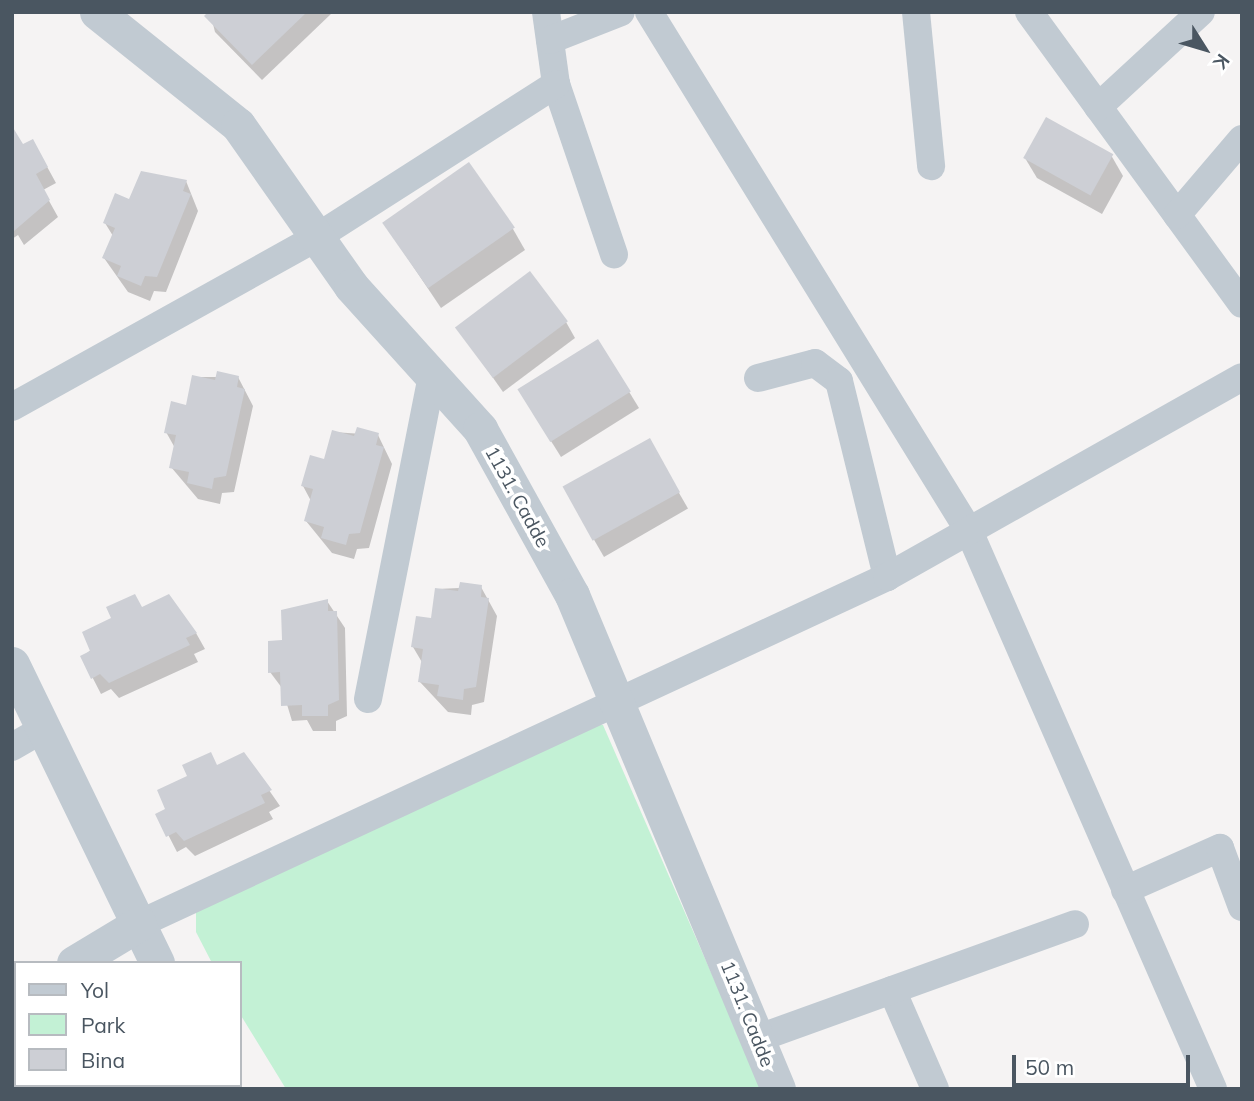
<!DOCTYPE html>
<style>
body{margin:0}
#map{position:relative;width:1254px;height:1101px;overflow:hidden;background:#f5f3f3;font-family:Mulish,sans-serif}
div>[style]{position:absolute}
.green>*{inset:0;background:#c3f1d5}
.shadow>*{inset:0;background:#0003;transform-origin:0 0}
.building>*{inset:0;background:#cdcfd5;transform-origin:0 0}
.minor>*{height:28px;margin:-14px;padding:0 14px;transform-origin:14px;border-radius:14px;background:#c1cad2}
.tertiary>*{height:35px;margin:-17.5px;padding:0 17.5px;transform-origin:17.5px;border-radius:17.5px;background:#c1cad2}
span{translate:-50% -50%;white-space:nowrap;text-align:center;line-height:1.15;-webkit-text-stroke:7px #fff;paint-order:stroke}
.street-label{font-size:19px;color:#4a5661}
.frame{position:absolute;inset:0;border:14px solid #4a5661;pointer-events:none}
.legend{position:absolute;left:14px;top:961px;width:228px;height:126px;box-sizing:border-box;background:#fff;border:2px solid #b7bbc0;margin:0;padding:9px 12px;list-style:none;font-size:21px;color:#4a5661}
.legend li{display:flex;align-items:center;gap:14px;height:35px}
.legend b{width:35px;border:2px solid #b7bbc0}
.north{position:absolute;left:1170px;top:14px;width:70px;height:70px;-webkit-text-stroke:5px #fff;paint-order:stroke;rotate:127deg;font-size:19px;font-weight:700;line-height:28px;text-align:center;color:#4a5661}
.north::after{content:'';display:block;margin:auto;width:24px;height:32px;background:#4a5661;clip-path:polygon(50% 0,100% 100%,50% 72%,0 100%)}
.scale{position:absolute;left:1012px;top:1055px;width:178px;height:32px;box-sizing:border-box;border:4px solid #4a5661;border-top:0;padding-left:9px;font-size:21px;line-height:24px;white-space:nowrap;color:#4a5661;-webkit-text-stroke:5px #fff;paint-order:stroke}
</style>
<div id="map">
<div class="green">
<div style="clip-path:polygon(584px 725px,603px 725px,762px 1089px,286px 1089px,240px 1014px,240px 963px,212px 963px,196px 932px,196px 908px)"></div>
</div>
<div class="shadow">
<div style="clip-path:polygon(210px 12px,331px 12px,332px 13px,262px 80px,215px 32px)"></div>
<div style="clip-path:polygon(12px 129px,22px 147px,33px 141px,56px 183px,43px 190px,58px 217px,24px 245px,18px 235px,12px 239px)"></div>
<div style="clip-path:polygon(1111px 155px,1123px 176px,1102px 214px,1037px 178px,1025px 158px)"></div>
<div style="clip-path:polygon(186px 181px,198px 211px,166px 292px,154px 291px,150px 301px,128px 292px,104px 258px,113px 236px,105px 223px,130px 201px)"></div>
<div style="clip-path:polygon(384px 223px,513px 229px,525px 250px,441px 308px)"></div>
<div style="clip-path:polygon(566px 322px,575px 338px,503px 392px,458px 328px)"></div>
<div style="clip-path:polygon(598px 341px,639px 408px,561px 457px,529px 406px)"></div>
<div style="clip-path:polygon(193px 377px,238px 377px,253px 406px,234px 492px,222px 493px,220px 504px,198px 499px,171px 467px,175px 448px,166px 432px,187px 407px)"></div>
<div style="clip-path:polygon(333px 432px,378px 435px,392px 464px,369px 548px,357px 549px,354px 559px,332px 553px,306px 521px,311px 501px,303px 486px,325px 461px)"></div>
<div style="left:649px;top:441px;width:78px;height:97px;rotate:60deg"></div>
<div style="clip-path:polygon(481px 587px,497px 616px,484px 702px,472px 705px,471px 715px,448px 712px,420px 682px,423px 664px,413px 647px,432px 620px,437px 589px)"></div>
<div style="clip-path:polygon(327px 601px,345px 628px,347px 716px,336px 721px,336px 731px,313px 731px,307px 720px,292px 721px,282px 688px,270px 672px,284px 642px)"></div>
<div style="clip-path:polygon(142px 609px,196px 633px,205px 649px,194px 654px,198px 662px,119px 698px,111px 689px,101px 694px,82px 657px)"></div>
<div style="clip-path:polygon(244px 754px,280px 806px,269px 812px,273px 819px,195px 856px,186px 847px,177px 852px,158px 815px)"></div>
</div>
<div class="building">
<div style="clip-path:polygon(208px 12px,307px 12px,252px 65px,204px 16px)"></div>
<div style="left:1046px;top:117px;width:77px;height:47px;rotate:29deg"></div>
<div style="clip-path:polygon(12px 126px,23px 144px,33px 139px,48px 167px,36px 174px,50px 200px,14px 231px)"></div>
<div style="left:469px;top:162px;width:80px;height:106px;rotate:55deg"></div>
<div style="clip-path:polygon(141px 171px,187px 180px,183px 191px,191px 194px,157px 277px,145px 276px,141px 286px,117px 276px,121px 266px,102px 258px,115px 228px,103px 223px,115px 193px,129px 199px)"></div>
<div style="left:530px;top:271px;width:63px;height:94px;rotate:53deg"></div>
<div style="left:598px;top:339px;width:62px;height:95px;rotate:58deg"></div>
<div style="clip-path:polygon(217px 371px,239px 376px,237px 387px,245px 389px,226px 476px,214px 478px,212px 489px,187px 483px,189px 472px,169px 468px,176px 435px,164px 433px,171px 401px,186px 405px,192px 375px,215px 380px)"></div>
<div style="clip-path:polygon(357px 427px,379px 433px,376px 445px,384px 447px,360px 533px,349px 534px,346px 545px,321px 538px,324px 527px,304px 521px,313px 489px,301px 486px,310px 455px,324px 459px,332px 430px,354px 436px)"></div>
<div style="left:650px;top:438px;width:62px;height:100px;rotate:61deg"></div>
<div style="clip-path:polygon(460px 582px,482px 585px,481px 597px,489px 598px,476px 687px,464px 689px,463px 700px,437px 696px,439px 685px,418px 682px,423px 649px,411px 647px,416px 616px,431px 618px,435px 588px,458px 591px)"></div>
<div style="clip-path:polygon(135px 594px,142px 607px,169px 594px,197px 633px,186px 638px,190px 645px,109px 683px,100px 674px,91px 679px,80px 656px,90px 651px,82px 632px,111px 618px,106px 607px)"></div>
<div style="clip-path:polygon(328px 599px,328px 611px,337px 611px,339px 700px,328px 705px,328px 716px,302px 716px,302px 705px,281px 706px,280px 672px,268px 673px,268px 641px,282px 640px,281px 610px)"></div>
<div style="clip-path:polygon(211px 752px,217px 765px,244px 752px,272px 790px,261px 795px,265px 803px,184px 841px,176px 832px,166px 837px,155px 814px,165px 809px,157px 790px,187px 776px,182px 765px)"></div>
</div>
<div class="minor">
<div style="left:546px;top:12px;width:73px;rotate:82.1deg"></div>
<div style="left:556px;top:84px;width:180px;rotate:71.2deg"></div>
<div style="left:649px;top:12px;width:610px;rotate:58.34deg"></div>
<div style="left:969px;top:531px;width:609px;rotate:66.38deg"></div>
<div style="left:916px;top:12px;width:155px;rotate:84.4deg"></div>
<div style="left:1029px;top:12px;width:361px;rotate:53.9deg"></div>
<div style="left:550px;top:40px;width:76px;rotate:-21.5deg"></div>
<div style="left:1098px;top:107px;width:140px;rotate:-42.7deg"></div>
<div style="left:1177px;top:215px;width:100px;rotate:-49.5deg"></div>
<div style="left:758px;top:378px;width:59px;rotate:-14.7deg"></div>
<div style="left:815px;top:363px;width:30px;rotate:37deg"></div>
<div style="left:839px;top:381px;width:202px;rotate:76.2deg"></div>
<div style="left:12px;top:407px;width:349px;rotate:-29.1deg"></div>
<div style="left:317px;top:237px;width:284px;rotate:-32.6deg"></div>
<div style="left:368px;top:699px;width:329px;rotate:-78.8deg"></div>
<div style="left:12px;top:747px;width:38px;rotate:-30deg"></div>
<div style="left:1125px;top:890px;width:104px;rotate:-23.9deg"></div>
<div style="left:1220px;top:848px;width:63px;rotate:69.6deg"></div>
<div style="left:139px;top:924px;width:825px;rotate:-24.89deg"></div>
<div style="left:887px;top:577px;width:407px;rotate:-29.4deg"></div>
<div style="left:892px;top:990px;width:108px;rotate:66.5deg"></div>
<div style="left:756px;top:1039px;width:339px;rotate:-19.8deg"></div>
</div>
<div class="tertiary">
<div style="left:97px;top:12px;width:181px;rotate:38.7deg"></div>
<div style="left:238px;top:125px;width:197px;rotate:54.9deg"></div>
<div style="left:351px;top:286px;width:193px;rotate:47.9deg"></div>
<div style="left:480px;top:429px;width:190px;rotate:61deg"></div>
<div style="left:572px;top:595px;width:535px;rotate:67.36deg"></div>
<div style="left:12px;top:664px;width:332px;rotate:64.1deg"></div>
<div style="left:74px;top:963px;width:76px;rotate:-31deg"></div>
<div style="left:12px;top:1000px;width:4px;rotate:-27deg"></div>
<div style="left:218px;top:1085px;width:4px;rotate:76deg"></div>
</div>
<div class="street-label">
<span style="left:517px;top:497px;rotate:61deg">1131. Cadde</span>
<span style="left:747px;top:1014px;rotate:68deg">1131. Cadde</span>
</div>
<div class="frame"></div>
<ul class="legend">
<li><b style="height:9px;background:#c1cad2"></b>Yol</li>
<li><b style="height:19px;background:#c3f1d5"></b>Park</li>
<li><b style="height:19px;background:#cdcfd5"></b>Bina</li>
</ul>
<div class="north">K</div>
<div class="scale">50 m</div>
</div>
